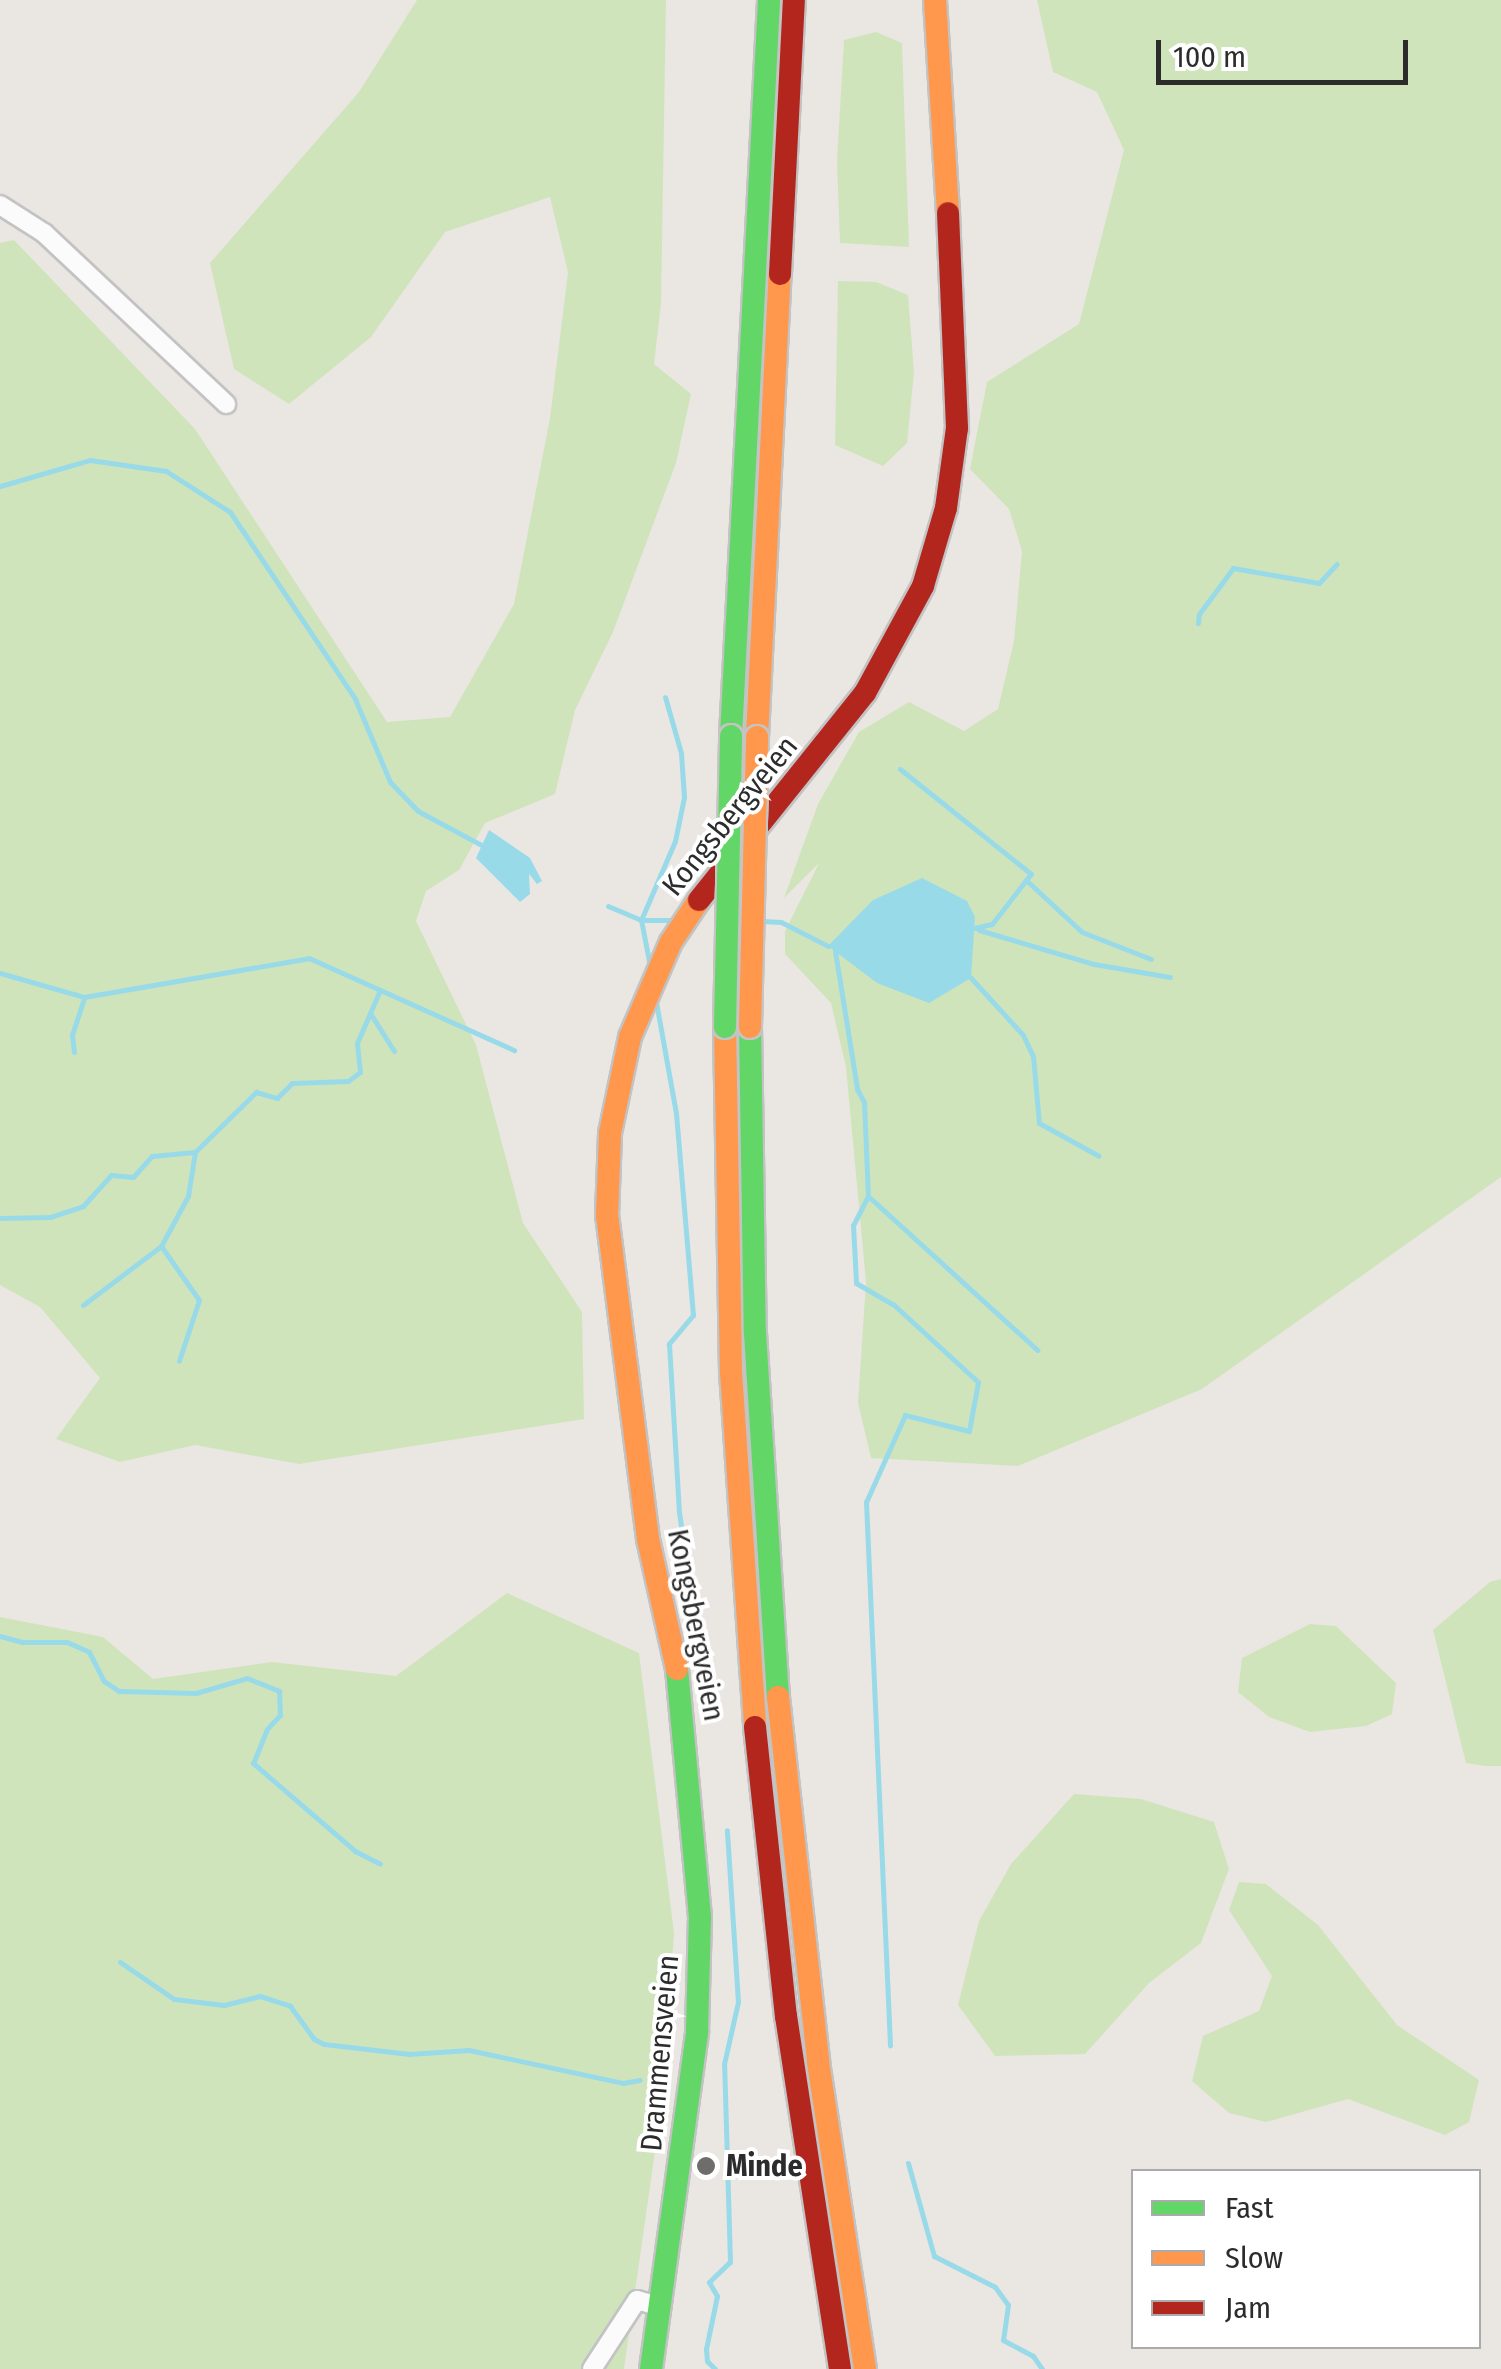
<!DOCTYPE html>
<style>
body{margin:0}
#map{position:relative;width:1501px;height:2369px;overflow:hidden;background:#eae6e2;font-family:"Fira Sans Condensed",sans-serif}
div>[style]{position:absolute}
.green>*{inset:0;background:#d0e4bc}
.water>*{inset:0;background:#99dae9}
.stream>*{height:5px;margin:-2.5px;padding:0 2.5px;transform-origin:2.5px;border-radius:2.5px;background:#99dae9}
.roads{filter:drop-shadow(2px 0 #c3c3c3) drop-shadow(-2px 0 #c3c3c3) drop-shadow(0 2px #c3c3c3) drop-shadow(0 -2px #c3c3c3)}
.street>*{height:18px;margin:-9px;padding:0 9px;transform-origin:9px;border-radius:9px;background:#fcfbfb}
.fast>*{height:22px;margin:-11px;padding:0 11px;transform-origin:11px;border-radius:11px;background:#63d668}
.slow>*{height:22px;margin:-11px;padding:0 11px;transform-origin:11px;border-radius:11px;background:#ff974d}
.jam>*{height:22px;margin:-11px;padding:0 11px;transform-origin:11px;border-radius:11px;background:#b3261e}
.bridges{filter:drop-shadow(2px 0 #c6c4c2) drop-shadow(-2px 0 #c6c4c2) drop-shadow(0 2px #c6c4c2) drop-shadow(0 -2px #c6c4c2)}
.fast-bridge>*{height:22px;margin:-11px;padding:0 11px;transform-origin:11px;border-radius:11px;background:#63d668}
.slow-bridge>*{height:22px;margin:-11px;padding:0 11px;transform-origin:11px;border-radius:11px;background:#ff974d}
.dots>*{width:28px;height:28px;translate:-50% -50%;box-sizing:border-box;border:5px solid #fff;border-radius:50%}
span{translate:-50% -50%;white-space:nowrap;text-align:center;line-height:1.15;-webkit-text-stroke:8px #fff;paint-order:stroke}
.street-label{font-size:30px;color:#2c2c2c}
.poi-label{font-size:30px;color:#2c2c2c;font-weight:700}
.left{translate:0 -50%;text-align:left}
.legend{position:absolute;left:1131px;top:2169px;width:350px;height:180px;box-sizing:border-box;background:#fff;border:2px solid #ababab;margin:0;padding:12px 18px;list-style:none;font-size:30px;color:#2c2c2c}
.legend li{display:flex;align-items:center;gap:20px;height:50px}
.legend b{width:50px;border:2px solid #ababab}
.scale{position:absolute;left:1156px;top:40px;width:252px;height:45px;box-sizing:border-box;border:5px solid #2c2c2c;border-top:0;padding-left:12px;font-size:30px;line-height:35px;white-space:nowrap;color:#2c2c2c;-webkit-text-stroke:8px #fff;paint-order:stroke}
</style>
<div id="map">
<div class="green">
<div style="clip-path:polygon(417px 0,666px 0,661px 304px,654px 364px,691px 394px,676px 463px,613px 632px,575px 710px,555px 794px,485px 823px,459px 870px,426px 891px,416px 921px,476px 1045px,523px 1223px,582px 1312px,584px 1419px,299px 1464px,195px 1445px,120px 1462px,56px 1439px,100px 1378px,40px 1307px,0 1285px,0 243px,14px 240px,195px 429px,387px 722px,450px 717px,514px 604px,550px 418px,568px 272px,550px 197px,445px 232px,371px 337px,289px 404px,234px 369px,210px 263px,359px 92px)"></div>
<div style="clip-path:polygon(1037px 0,1501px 0,1501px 1177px,1202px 1389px,1018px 1466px,871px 1458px,858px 1403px,866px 1282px,846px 1067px,831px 1003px,785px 954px,785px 931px,819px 863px,784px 898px,818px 804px,859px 732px,909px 702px,964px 731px,998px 709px,1014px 641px,1022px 551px,1009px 509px,970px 469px,987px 382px,1079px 324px,1124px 150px,1097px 92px,1053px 72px)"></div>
<div style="clip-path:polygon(876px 32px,902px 43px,909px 247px,840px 243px,837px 161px,844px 40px)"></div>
<div style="clip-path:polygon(838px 281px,876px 282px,908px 295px,914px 372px,907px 443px,883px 466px,835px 445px)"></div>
<div style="clip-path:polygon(1501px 1579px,1501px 1766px,1485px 1766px,1466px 1763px,1433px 1630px,1490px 1582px)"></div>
<div style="clip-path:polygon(507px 1593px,639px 1653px,674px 1933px,663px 2095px,624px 2369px,0 2369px,0 1617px,103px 1637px,153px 1679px,272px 1662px,396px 1676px)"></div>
<div style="clip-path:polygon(1310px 1624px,1336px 1626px,1396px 1683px,1392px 1714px,1366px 1726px,1310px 1732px,1269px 1717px,1238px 1692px,1242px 1658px)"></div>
<div style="clip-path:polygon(1074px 1794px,1141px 1799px,1214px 1822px,1229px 1869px,1201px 1943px,1149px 1983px,1085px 2054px,995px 2056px,958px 2005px,979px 1921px,1011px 1864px)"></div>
<div style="clip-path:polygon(1239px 1882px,1266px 1884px,1318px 1925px,1397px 2025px,1479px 2080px,1469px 2122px,1445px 2135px,1348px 2099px,1266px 2122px,1229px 2113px,1192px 2081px,1203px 2036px,1259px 2011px,1272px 1976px,1229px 1910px)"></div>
</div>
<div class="water">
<div style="clip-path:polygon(489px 830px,530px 858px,542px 881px,537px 884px,529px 874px,530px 894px,520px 902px,476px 858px)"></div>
<div style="clip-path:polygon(922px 878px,967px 901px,975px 917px,971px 978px,929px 1003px,877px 983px,828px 946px,873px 900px)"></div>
</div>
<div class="stream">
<div style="left:0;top:486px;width:94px;rotate:-16.1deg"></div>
<div style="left:90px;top:460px;width:77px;rotate:8.2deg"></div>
<div style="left:166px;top:471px;width:76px;rotate:32.6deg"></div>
<div style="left:230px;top:512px;width:225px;rotate:56.2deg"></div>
<div style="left:355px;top:699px;width:90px;rotate:67.1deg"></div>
<div style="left:390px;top:782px;width:40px;rotate:46deg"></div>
<div style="left:418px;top:811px;width:78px;rotate:28.2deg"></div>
<div style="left:1198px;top:623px;width:9px;rotate:-84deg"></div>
<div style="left:1199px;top:614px;width:57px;rotate:-53.5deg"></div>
<div style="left:1233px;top:568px;width:87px;rotate:9.9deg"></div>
<div style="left:1319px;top:583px;width:26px;rotate:-47deg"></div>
<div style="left:900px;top:769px;width:168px;rotate:38.7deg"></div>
<div style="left:1031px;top:874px;width:8px;rotate:130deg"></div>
<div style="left:608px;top:906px;width:36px;rotate:23deg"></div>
<div style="left:641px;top:920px;width:30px"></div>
<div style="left:762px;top:921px;width:19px;rotate:3deg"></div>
<div style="left:781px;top:922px;width:53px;rotate:27.1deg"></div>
<div style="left:974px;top:928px;width:18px;rotate:-13deg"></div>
<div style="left:992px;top:924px;width:56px;rotate:-52.3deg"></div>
<div style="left:1026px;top:880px;width:76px;rotate:42.9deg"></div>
<div style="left:1082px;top:932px;width:74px;rotate:21.4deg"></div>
<div style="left:979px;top:930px;width:120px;rotate:16.5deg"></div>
<div style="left:1094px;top:964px;width:77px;rotate:9.7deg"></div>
<div style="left:835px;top:951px;width:140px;rotate:80.9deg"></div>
<div style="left:857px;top:1089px;width:15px;rotate:62deg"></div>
<div style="left:864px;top:1102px;width:94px;rotate:87.6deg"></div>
<div style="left:868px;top:1196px;width:33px;rotate:117deg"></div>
<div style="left:853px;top:1225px;width:58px;rotate:87deg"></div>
<div style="left:856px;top:1283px;width:44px;rotate:30.1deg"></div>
<div style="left:894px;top:1305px;width:114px;rotate:42.5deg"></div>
<div style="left:978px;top:1382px;width:50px;rotate:100.4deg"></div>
<div style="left:969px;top:1431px;width:66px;rotate:-166deg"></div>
<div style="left:905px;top:1415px;width:95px;rotate:114.1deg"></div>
<div style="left:866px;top:1502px;width:544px;rotate:87.47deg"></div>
<div style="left:649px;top:961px;width:42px;rotate:-101deg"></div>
<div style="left:641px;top:920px;width:86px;rotate:-66.7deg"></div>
<div style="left:675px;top:841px;width:45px;rotate:-78.4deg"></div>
<div style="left:684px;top:797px;width:44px;rotate:-93.9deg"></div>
<div style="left:681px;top:753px;width:58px;rotate:-105.9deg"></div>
<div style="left:0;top:973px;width:87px;rotate:15.9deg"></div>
<div style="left:84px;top:997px;width:228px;rotate:-9.8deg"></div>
<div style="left:309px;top:958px;width:225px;rotate:24.2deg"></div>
<div style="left:971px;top:978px;width:77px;rotate:47.6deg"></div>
<div style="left:1023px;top:1035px;width:23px;rotate:65deg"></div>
<div style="left:1033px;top:1056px;width:67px;rotate:84.9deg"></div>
<div style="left:1039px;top:1123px;width:68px;rotate:28.8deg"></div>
<div style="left:656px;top:1002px;width:113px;rotate:79.8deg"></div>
<div style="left:676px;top:1113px;width:203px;rotate:85.2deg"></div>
<div style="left:693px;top:1315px;width:38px;rotate:130deg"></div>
<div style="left:669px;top:1344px;width:168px;rotate:86.6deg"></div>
<div style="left:679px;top:1512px;width:120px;rotate:81.9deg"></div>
<div style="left:370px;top:1013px;width:45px;rotate:57.7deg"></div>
<div style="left:74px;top:1052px;width:17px;rotate:-97deg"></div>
<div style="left:72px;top:1035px;width:40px;rotate:-72deg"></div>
<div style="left:868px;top:1196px;width:229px;rotate:42.3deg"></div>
<div style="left:0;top:1218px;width:50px;rotate:-1.1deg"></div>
<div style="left:50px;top:1217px;width:35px;rotate:-18deg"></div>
<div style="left:83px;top:1206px;width:42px;rotate:-47.9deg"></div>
<div style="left:111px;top:1175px;width:22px;rotate:5deg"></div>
<div style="left:133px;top:1177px;width:28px;rotate:-48deg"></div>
<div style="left:152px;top:1156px;width:43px;rotate:-5.3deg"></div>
<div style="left:195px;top:1152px;width:86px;rotate:-44.5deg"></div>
<div style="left:256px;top:1092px;width:22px;rotate:16deg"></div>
<div style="left:277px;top:1098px;width:21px;rotate:-45deg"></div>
<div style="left:292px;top:1083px;width:56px;rotate:-2deg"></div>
<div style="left:348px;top:1081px;width:15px;rotate:-37deg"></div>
<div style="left:360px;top:1072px;width:29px;rotate:-96deg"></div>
<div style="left:357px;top:1043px;width:58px;rotate:-66.5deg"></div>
<div style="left:161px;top:1246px;width:66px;rotate:54.9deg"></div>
<div style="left:199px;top:1300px;width:64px;rotate:108.2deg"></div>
<div style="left:83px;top:1305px;width:98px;rotate:-37.1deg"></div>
<div style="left:161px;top:1246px;width:57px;rotate:-61.6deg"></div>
<div style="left:188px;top:1196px;width:45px;rotate:-81deg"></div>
<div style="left:0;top:1636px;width:24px;rotate:15deg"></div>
<div style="left:23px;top:1642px;width:44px"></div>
<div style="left:67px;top:1642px;width:24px;rotate:24deg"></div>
<div style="left:89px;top:1652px;width:33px;rotate:63deg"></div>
<div style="left:104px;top:1681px;width:18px;rotate:34deg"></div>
<div style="left:119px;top:1691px;width:77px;rotate:1.5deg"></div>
<div style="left:196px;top:1693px;width:53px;rotate:-16.4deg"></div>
<div style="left:247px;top:1678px;width:35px;rotate:22deg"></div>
<div style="left:279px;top:1691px;width:24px;rotate:88deg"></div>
<div style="left:280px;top:1715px;width:19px;rotate:133deg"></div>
<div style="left:267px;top:1729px;width:37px;rotate:112deg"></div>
<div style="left:253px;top:1763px;width:135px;rotate:40.8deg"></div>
<div style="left:355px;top:1851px;width:28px;rotate:27deg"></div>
<div style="left:120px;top:1962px;width:65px;rotate:34.4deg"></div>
<div style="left:174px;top:1999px;width:50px;rotate:6.8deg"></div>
<div style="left:224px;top:2005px;width:37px;rotate:-14deg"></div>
<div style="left:260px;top:1996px;width:32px;rotate:18deg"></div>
<div style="left:290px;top:2006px;width:41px;rotate:54deg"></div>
<div style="left:314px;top:2039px;width:11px;rotate:27deg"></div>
<div style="left:324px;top:2044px;width:86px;rotate:6.7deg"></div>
<div style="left:409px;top:2054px;width:60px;rotate:-3.8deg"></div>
<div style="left:469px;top:2050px;width:157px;rotate:12.1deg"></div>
<div style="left:623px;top:2083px;width:17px;rotate:-10deg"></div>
<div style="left:908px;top:2163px;width:97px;rotate:74.4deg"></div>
<div style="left:934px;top:2256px;width:68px;rotate:26.9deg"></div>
<div style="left:995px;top:2287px;width:22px;rotate:54deg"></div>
<div style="left:1008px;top:2305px;width:35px;rotate:98deg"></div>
<div style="left:1003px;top:2340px;width:34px;rotate:28deg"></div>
<div style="left:1033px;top:2356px;width:16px;rotate:55deg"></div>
<div style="left:715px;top:2369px;width:11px;rotate:-135deg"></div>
<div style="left:707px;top:2361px;width:12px;rotate:-95deg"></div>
<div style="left:706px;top:2349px;width:54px;rotate:-78.3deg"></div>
<div style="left:717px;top:2296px;width:16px;rotate:-120deg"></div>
<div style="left:709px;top:2282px;width:29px;rotate:-44deg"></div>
<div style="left:730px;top:2262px;width:198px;rotate:-91.7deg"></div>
<div style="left:724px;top:2064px;width:64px;rotate:-77.3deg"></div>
<div style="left:738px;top:2002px;width:172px;rotate:-93.7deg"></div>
</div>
<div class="roads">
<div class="street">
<div style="left:0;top:205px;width:52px;rotate:32.5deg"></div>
<div style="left:44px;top:233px;width:250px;rotate:43.2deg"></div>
<div style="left:592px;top:2369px;width:82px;rotate:-56.9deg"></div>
<div style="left:637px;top:2300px;width:22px;rotate:16deg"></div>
</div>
<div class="fast">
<div style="left:731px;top:736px;width:737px;rotate:-87.04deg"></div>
<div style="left:750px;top:1027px;width:306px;rotate:89.1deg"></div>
<div style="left:755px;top:1333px;width:365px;rotate:86.4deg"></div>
<div style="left:651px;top:2369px;width:341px;rotate:-82.2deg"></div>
<div style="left:697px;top:2031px;width:114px;rotate:-88.5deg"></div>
<div style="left:700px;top:1917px;width:249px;rotate:-95.3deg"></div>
</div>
<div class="slow">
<div style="left:935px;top:0;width:213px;rotate:86.5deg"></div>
<div style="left:757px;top:737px;width:464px;rotate:-87.2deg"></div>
<div style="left:725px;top:1027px;width:345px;rotate:89deg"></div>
<div style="left:731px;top:1372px;width:356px;rotate:86.1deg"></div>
<div style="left:677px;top:1669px;width:133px;rotate:-102.6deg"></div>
<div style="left:648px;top:1539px;width:326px;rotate:-97.2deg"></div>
<div style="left:607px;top:1216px;width:83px;rotate:-87.9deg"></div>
<div style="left:610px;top:1133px;width:98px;rotate:-78.2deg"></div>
<div style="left:630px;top:1037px;width:103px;rotate:-66.7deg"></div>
<div style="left:671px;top:942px;width:50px;rotate:-56.3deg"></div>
<div style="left:778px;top:1697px;width:367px;rotate:83.7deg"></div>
<div style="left:818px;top:2062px;width:311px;rotate:81.3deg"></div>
</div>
<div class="jam">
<div style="left:780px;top:274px;width:274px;rotate:-87.1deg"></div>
<div style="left:699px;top:900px;width:265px;rotate:-51.3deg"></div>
<div style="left:865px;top:693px;width:122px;rotate:-61.5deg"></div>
<div style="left:923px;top:586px;width:81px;rotate:-73.6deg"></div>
<div style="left:946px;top:508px;width:81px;rotate:-82.2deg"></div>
<div style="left:957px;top:428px;width:215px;rotate:-92.4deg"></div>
<div style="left:755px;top:1727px;width:291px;rotate:83.9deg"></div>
<div style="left:786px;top:2016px;width:357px;rotate:81.3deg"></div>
</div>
</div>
<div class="bridges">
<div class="fast-bridge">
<div style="left:725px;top:1027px;width:291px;rotate:-88.8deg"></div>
</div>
<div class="slow-bridge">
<div style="left:750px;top:1027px;width:290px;rotate:-88.6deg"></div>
</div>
</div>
<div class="dots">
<div style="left:706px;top:2166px;background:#6e6d6c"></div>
</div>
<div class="street-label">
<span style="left:730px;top:816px;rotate:-51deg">Kongsbergveien</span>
<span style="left:696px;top:1625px;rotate:79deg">Kongsbergveien</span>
<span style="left:660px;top:2053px;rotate:-85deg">Drammensveien</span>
</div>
<div class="poi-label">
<span class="left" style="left:726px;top:2166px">Minde</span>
</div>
<ul class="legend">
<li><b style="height:12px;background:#63d668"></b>Fast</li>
<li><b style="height:12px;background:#ff974d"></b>Slow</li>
<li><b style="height:12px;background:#b3261e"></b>Jam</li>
</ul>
<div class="scale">100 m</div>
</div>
